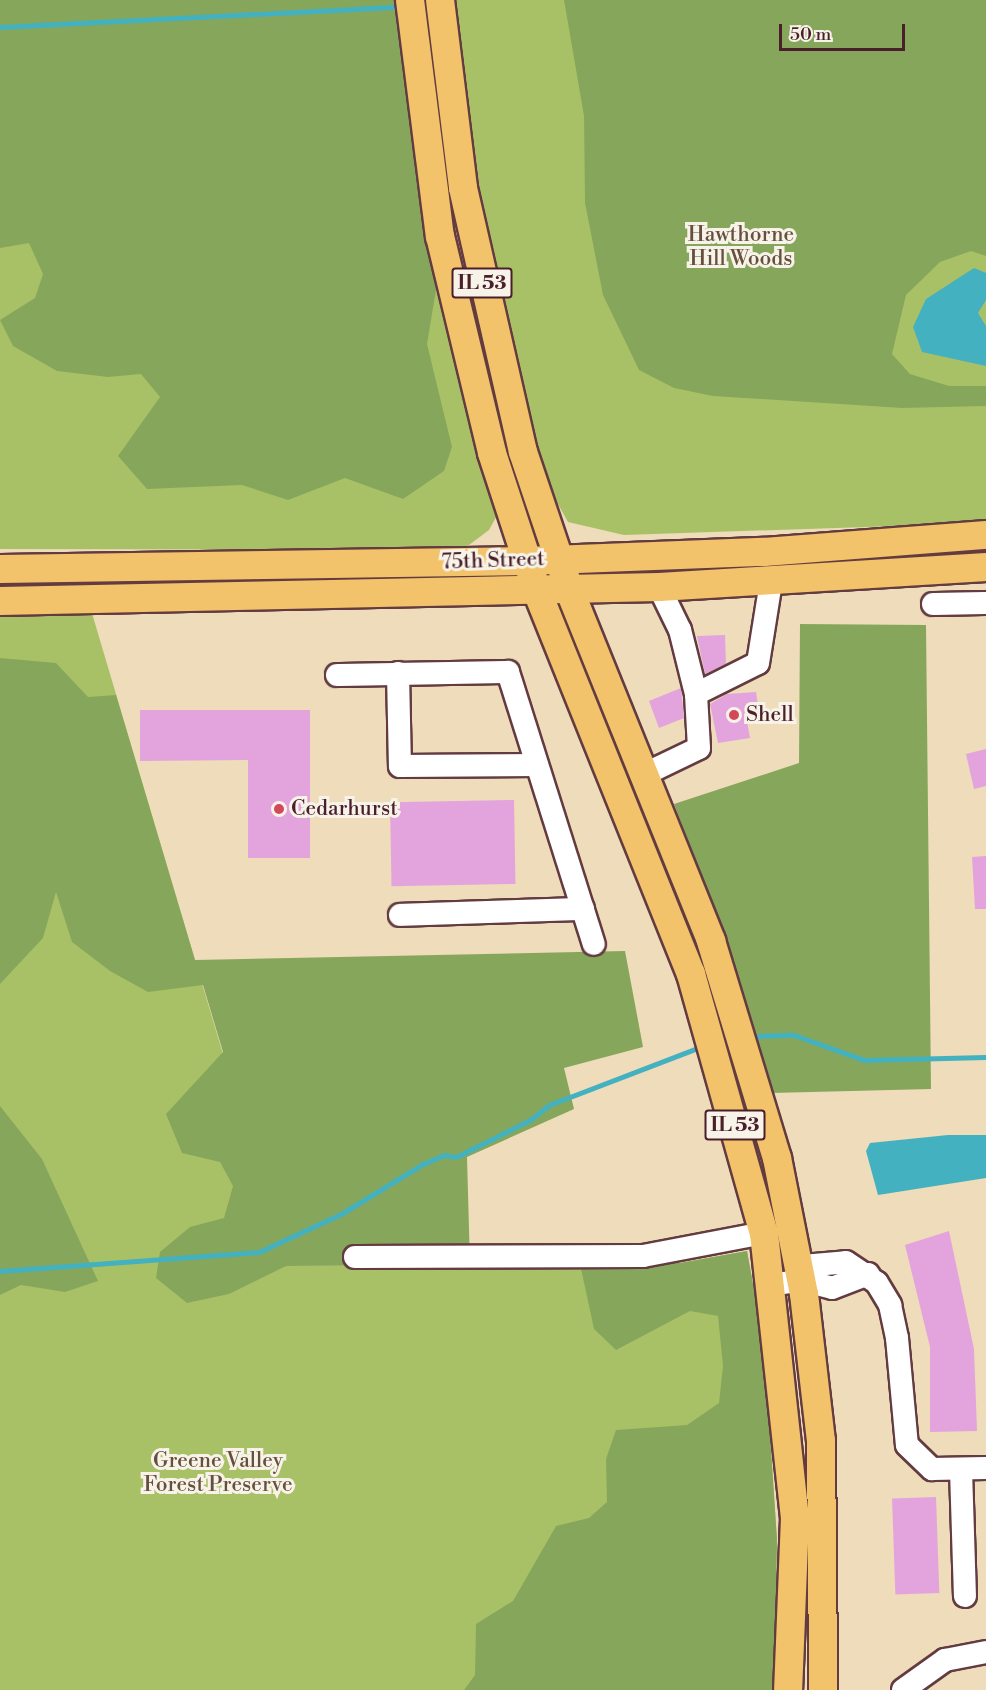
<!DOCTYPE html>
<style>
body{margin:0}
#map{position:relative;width:986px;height:1690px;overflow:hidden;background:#eedcba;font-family:"Libre Bodoni",serif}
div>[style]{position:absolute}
.green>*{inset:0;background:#a9c166}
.forest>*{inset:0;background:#86a75b}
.water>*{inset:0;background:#43b1bf}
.stream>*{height:5px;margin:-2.5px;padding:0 2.5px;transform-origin:2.5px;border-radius:2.5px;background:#43b1bf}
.building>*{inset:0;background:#e3a4dd;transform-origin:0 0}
.roads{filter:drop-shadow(2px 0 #633b40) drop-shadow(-2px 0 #633b40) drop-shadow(0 2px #633b40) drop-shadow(0 -2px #633b40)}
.minor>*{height:22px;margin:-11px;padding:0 11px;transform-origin:11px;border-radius:11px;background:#fff}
.major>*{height:28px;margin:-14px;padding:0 14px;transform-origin:14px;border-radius:14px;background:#f2c36a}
.dots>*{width:16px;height:16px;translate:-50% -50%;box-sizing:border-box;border:3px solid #f7f3e8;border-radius:50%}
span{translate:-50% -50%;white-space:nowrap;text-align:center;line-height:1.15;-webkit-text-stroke:6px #f7f3e8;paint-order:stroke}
.shield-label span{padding:2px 4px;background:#f7f3e8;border:2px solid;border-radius:4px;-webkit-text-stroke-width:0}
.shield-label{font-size:20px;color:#4a1f2b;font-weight:700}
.park-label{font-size:21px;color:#66503d}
.street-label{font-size:21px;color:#4a1f2b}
.poi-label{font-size:21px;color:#4a1f2b}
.left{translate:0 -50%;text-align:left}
.scale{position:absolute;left:779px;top:24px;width:126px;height:27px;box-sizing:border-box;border:3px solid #4a1f2b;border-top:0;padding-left:8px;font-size:18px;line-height:21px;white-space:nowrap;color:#4a1f2b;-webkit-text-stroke:4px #f7f3e8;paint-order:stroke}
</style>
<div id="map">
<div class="green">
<div style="clip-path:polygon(0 0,403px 48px,436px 290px,500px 510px,489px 530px,469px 545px,450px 550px,0 549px)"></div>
<div style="clip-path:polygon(456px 0,986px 0,986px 523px,624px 535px,568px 522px,549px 488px,494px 273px,475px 173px)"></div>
<div style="clip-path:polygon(295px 577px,145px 589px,0 590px,0 580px)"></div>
<div style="clip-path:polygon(91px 610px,286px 1266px,680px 1263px,747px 1251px,764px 1344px,777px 1540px,774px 1690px,0 1690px,0 612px)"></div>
</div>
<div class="forest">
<div style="clip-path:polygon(0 0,398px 0,436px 290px,427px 344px,452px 447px,444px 471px,403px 499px,345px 478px,288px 500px,242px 485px,147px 489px,118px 456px,160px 397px,141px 374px,108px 377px,57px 371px,13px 346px,0 320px,35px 298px,43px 274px,29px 243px,0 248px)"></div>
<div style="clip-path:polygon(564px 0,986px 0,986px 256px,971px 251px,940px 262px,906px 295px,892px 354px,910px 374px,949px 386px,986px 386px,986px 406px,902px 408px,713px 396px,674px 388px,639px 370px,603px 295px,585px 203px,584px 116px)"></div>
<div style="clip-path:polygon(800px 624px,926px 625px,931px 1089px,771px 1093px,728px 945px,674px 804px,799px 763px)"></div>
<div style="clip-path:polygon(0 658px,56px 663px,88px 697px,116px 695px,195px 960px,625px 951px,643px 1047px,564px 1068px,574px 1109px,467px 1157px,470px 1265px,286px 1266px,229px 1294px,187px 1303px,156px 1278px,160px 1252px,190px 1227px,224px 1218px,233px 1186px,220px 1162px,182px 1153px,166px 1114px,223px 1052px,203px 985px,148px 992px,110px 971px,72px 942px,56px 892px,43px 938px,0 984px)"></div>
<div style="clip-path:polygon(0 1106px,42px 1159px,98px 1281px,65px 1292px,21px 1285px,0 1295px)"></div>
<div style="clip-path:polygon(747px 1251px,764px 1344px,777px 1540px,774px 1690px,464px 1690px,475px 1675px,476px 1624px,513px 1601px,556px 1526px,589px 1518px,607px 1502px,606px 1459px,616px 1430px,687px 1425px,719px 1403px,723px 1366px,718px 1316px,690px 1311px,616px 1350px,594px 1329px,580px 1264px,680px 1263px)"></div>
</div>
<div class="water">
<div style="clip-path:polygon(974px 268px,986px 273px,986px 300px,978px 313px,986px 326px,986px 366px,922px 352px,913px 327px,926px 299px)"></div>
<div style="clip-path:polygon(948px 1135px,986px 1135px,986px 1178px,878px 1195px,866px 1151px,870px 1143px)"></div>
</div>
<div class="stream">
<div style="left:0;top:27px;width:393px;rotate:-2.9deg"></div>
<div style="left:756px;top:1036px;width:38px;rotate:-2deg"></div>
<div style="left:794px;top:1035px;width:74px;rotate:19.7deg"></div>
<div style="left:864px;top:1060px;width:122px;rotate:-1.4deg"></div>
<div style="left:0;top:1271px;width:260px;rotate:-4.2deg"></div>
<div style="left:259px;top:1252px;width:90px;rotate:-24.9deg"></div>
<div style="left:341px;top:1214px;width:96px;rotate:-31.4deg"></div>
<div style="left:423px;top:1164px;width:23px;rotate:-23deg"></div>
<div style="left:444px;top:1155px;width:12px;rotate:9deg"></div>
<div style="left:456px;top:1157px;width:83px;rotate:-26.6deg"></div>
<div style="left:530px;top:1120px;width:24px;rotate:-38deg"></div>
<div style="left:549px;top:1105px;width:165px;rotate:-21deg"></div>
</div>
<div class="building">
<div style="clip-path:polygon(725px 635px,726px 664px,705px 674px,697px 636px)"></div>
<div style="clip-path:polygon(681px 688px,684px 718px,659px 728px,649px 701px)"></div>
<div style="clip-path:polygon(756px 692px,760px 718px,747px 721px,750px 738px,718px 743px,710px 704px,727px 694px)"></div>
<div style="clip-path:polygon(140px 710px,310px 710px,310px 858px,248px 858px,248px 760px,140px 761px)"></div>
<div style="clip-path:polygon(986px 749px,986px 786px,974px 789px,966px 754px)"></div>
<div style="left:514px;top:800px;width:84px;height:124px;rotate:89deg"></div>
<div style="clip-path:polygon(986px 856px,986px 909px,975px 909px,972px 857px)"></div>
<div style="clip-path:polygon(949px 1231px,974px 1349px,977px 1431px,930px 1432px,930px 1347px,905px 1245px)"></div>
<div style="left:936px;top:1497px;width:96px;height:44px;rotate:88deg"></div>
</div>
<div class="roads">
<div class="minor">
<div style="left:933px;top:604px;width:53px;rotate:-1.1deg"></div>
<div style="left:398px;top:673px;width:93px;rotate:88.8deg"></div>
<div style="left:400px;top:766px;width:137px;rotate:-0.4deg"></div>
<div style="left:337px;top:675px;width:171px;rotate:-1deg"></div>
<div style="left:508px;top:672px;width:285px;rotate:72.5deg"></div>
<div style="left:696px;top:694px;width:69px;rotate:-26.6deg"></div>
<div style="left:758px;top:663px;width:82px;rotate:-80.9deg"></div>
<div style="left:643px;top:775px;width:62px;rotate:-25.7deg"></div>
<div style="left:699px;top:748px;width:54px;rotate:-93.2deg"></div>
<div style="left:696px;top:694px;width:66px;rotate:-104deg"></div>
<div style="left:680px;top:630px;width:48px;rotate:-116deg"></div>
<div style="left:400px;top:915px;width:183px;rotate:-1.9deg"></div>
<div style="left:355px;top:1257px;width:288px;rotate:-0.2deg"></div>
<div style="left:643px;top:1256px;width:123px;rotate:-10.8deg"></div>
<div style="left:801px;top:1280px;width:20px;rotate:-49deg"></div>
<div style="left:814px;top:1265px;width:32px;rotate:-5deg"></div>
<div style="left:846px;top:1262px;width:37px;rotate:34deg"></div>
<div style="left:877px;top:1283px;width:26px;rotate:59deg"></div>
<div style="left:890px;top:1305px;width:34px;rotate:78deg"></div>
<div style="left:897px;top:1338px;width:107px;rotate:84.7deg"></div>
<div style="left:907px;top:1445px;width:35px;rotate:44deg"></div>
<div style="left:932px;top:1469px;width:54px;rotate:-1.1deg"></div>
<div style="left:771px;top:1285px;width:30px;rotate:-9deg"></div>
<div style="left:801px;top:1280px;width:32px;rotate:14deg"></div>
<div style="left:832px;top:1288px;width:39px;rotate:-21deg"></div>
<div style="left:961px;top:1470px;width:126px;rotate:88.2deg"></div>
<div style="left:903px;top:1690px;width:52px;rotate:-35.5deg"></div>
<div style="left:945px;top:1660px;width:42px;rotate:-11deg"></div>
</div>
<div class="major">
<div style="left:410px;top:0;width:238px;rotate:82.8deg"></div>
<div style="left:440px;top:236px;width:223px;rotate:76.5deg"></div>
<div style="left:492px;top:453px;width:145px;rotate:71.9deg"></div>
<div style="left:537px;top:591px;width:413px;rotate:68.1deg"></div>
<div style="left:691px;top:974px;width:269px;rotate:74.3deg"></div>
<div style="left:764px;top:1233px;width:287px;rotate:83.8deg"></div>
<div style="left:795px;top:1518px;width:172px;rotate:92.3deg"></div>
<div style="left:440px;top:0;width:189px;rotate:83deg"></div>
<div style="left:463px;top:188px;width:271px;rotate:77.2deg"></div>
<div style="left:523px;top:452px;width:145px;rotate:71.4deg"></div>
<div style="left:569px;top:589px;width:380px;rotate:68deg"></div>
<div style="left:711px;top:941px;width:227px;rotate:73.1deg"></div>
<div style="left:777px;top:1158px;width:139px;rotate:78.8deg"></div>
<div style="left:804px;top:1294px;width:148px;rotate:83.4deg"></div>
<div style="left:821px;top:1441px;width:249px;rotate:89.5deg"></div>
<div style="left:0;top:569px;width:526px;rotate:-0.87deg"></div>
<div style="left:526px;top:561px;width:238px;rotate:-2.2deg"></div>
<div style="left:764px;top:552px;width:223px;rotate:-4.4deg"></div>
<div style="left:0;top:601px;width:659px;rotate:-1.22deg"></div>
<div style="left:659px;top:587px;width:328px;rotate:-3.5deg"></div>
</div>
</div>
<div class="dots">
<div style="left:734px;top:715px;background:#d1495b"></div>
<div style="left:279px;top:809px;background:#d1495b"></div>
</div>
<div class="shield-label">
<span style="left:482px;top:283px">IL 53</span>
<span style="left:735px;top:1125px">IL 53</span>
</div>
<div class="park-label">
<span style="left:741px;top:247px">Hawthorne<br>Hill Woods</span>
<span style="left:218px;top:1473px">Greene Valley<br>Forest Preserve</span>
</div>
<div class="street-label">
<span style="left:493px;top:561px;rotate:-2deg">75th Street</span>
</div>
<div class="poi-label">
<span class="left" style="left:746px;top:715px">Shell</span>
<span class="left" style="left:291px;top:809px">Cedarhurst</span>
</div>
<div class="scale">50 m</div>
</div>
